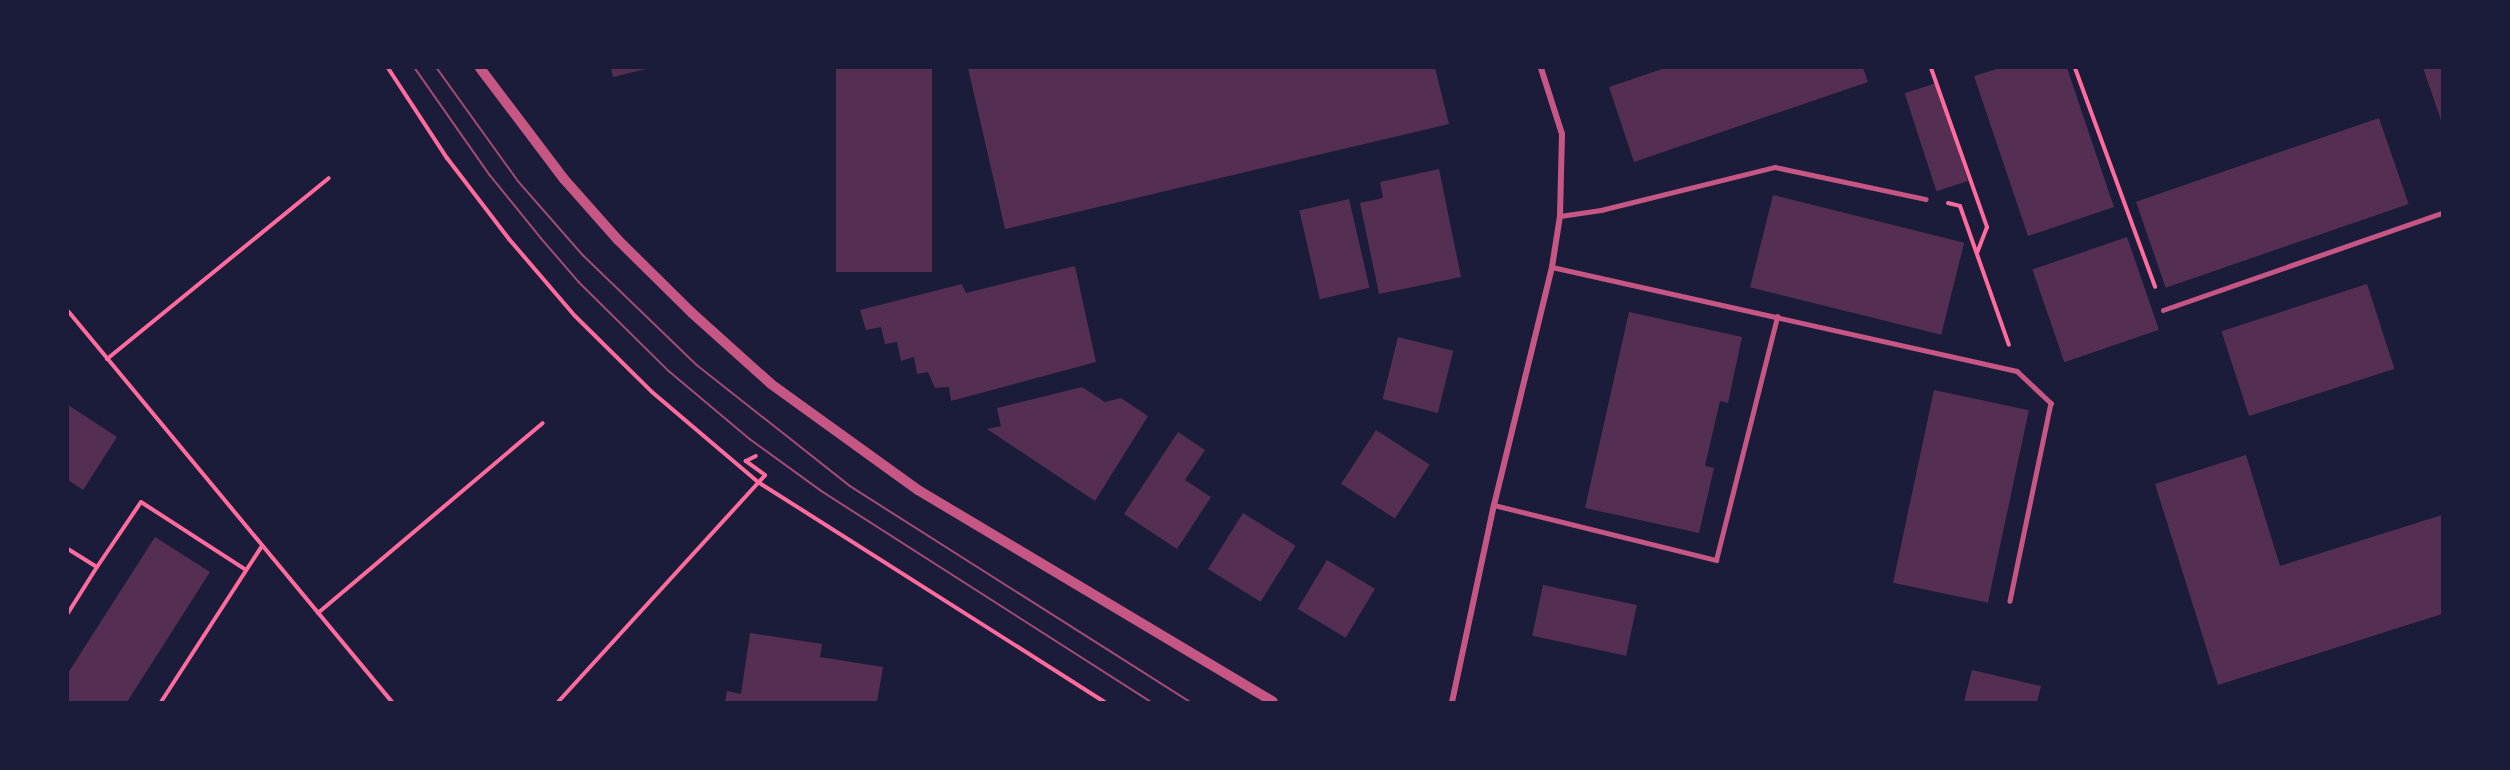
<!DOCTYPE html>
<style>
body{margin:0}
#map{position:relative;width:2510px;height:770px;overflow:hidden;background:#1b1b3a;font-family:Karla,sans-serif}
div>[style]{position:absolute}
.building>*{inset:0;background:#542f53;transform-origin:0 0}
.path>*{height:4px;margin:-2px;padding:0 2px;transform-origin:2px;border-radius:2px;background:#ff6b9d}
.service>*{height:4.5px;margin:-2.25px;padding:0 2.25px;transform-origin:2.25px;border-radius:2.25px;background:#c65784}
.minor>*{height:6px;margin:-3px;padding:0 3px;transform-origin:3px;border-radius:3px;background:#c65784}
.tertiary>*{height:10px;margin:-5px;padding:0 5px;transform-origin:5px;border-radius:5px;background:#c65784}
.tram>*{height:1.5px;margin:-0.75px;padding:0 0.75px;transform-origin:0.75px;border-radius:0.75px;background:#a44b75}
span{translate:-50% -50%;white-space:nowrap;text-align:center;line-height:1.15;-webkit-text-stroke:4.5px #1b1b3a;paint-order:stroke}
.frame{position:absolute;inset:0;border:69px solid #1b1b3a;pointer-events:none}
</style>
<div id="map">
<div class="building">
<div style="clip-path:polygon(611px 68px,650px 68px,613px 77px)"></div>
<div style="left:836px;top:68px;width:96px;height:204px"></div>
<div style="clip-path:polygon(968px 68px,1435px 68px,1449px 124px,1005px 229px)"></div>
<div style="clip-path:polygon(1665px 68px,1863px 68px,1868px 82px,1634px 162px,1609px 87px)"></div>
<div style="clip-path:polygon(2000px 68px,2067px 68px,2114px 207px,2028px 236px,1974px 76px)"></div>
<div style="clip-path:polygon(2423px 68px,2442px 68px,2442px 123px)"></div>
<div style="left:1936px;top:83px;width:103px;height:33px;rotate:72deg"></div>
<div style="left:2379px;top:118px;width:91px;height:257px;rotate:71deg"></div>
<div style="clip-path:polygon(1439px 169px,1461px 277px,1379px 294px,1360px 203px,1383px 198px,1380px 182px)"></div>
<div style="left:1773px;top:195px;width:197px;height:95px;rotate:14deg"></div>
<div style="left:1349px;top:199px;width:91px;height:51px;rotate:77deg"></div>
<div style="left:2127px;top:237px;width:98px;height:100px;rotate:71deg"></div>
<div style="clip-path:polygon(1075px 266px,1096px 362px,951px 401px,949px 387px,935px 388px,928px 372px,917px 374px,914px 357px,901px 361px,897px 342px,885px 344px,881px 327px,866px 330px,860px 310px,962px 284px,966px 293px)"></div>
<div style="left:2367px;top:284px;width:89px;height:153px;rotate:72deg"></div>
<div style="clip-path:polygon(1629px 312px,1742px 337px,1728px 403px,1720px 401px,1705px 466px,1714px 468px,1699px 533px,1585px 508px)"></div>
<div style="left:1398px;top:337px;width:57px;height:64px;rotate:14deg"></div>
<div style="clip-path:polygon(1082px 387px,1105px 402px,1121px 398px,1148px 416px,1095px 501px,987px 429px,1001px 426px,997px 408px)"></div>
<div style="left:1934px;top:390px;width:97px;height:197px;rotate:12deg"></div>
<div style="clip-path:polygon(68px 405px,117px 437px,83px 490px,68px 480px)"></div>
<div style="left:1376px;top:430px;width:64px;height:64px;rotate:33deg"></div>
<div style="clip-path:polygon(1178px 432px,1205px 450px,1185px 480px,1211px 497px,1177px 549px,1124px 514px)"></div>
<div style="clip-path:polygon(2246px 455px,2280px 566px,2442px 515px,2442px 614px,2218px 685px,2155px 484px)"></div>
<div style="left:1243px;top:513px;width:62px;height:66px;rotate:32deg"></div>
<div style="clip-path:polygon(155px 537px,210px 572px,127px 702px,68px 702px,68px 673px)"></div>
<div style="left:1327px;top:560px;width:56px;height:57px;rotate:31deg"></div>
<div style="left:1543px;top:585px;width:96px;height:52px;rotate:12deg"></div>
<div style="clip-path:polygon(750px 633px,822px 644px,820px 657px,883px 667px,877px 702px,725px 702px,727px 691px,741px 694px)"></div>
<div style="clip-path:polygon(1972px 670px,2041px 686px,2037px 702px,1964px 702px)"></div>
</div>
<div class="path">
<div style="left:388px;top:68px;width:108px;rotate:56.8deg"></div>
<div style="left:447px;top:158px;width:102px;rotate:52.6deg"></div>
<div style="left:509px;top:239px;width:101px;rotate:49.4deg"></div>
<div style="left:575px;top:316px;width:108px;rotate:44.6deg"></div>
<div style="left:652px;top:392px;width:139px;rotate:40.3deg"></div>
<div style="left:758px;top:482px;width:410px;rotate:32.4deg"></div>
<div style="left:1931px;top:68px;width:169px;rotate:70.6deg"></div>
<div style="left:1987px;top:227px;width:28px;rotate:111deg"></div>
<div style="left:2075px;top:68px;width:233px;rotate:69.9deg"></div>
<div style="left:1948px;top:203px;width:12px;rotate:14deg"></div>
<div style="left:1960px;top:206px;width:147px;rotate:70.6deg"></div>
<div style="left:68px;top:311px;width:508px;rotate:50.35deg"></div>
<div style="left:107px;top:359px;width:286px;rotate:-39.2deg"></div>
<div style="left:68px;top:549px;width:34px;rotate:32deg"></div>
<div style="left:97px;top:567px;width:78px;rotate:-55.9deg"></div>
<div style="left:141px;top:502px;width:125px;rotate:32.9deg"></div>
<div style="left:68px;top:613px;width:54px;rotate:-57.8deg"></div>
<div style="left:318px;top:613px;width:294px;rotate:-40.2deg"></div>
<div style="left:161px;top:702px;width:186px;rotate:-57.1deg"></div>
<div style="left:558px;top:702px;width:307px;rotate:-47.6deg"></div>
<div style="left:765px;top:475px;width:24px;rotate:-144deg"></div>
<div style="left:746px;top:461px;width:11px;rotate:-27deg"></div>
</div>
<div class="service">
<div style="left:1560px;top:216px;width:41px;rotate:-8.3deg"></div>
<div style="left:1601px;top:210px;width:179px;rotate:-13.9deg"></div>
<div style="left:1775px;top:167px;width:154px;rotate:12deg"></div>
<div style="left:1552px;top:267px;width:476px;rotate:12.6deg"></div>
<div style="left:2017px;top:371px;width:47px;rotate:43.3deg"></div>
<div style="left:2051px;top:403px;width:202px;rotate:101.7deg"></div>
<div style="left:2163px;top:310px;width:295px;rotate:-19.2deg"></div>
<div style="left:1494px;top:505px;width:229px;rotate:13.9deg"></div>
<div style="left:1716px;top:560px;width:251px;rotate:-75.9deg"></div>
</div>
<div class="minor">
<div style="left:1452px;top:702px;width:201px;rotate:-78deg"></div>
<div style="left:1494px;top:505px;width:245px;rotate:-76.3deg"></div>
<div style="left:1552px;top:267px;width:52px;rotate:-81.1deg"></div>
<div style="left:1560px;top:216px;width:82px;rotate:-88.6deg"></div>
<div style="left:1562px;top:134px;width:69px;rotate:-107.7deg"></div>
</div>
<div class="tertiary">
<div style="left:480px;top:68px;width:139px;rotate:52.9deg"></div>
<div style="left:564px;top:179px;width:81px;rotate:48.5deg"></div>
<div style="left:618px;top:240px;width:104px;rotate:44.6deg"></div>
<div style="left:692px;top:313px;width:106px;rotate:41.9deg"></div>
<div style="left:771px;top:384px;width:181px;rotate:35.8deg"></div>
<div style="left:918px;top:490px;width:413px;rotate:30.8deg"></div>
</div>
<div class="tram">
<div style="left:415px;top:68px;width:131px;rotate:55deg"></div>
<div style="left:490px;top:175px;width:81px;rotate:51deg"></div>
<div style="left:541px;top:238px;width:58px;rotate:49.2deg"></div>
<div style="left:579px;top:282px;width:127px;rotate:44.7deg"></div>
<div style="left:669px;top:371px;width:106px;rotate:40deg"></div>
<div style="left:750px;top:439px;width:90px;rotate:36deg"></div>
<div style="left:823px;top:492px;width:390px;rotate:32.6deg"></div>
<div style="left:437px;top:68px;width:140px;rotate:54.3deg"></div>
<div style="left:519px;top:182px;width:97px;rotate:48.8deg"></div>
<div style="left:583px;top:255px;width:158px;rotate:44deg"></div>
<div style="left:697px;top:365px;width:195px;rotate:38.3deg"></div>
<div style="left:850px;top:486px;width:404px;rotate:32.4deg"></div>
</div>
<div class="frame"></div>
</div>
